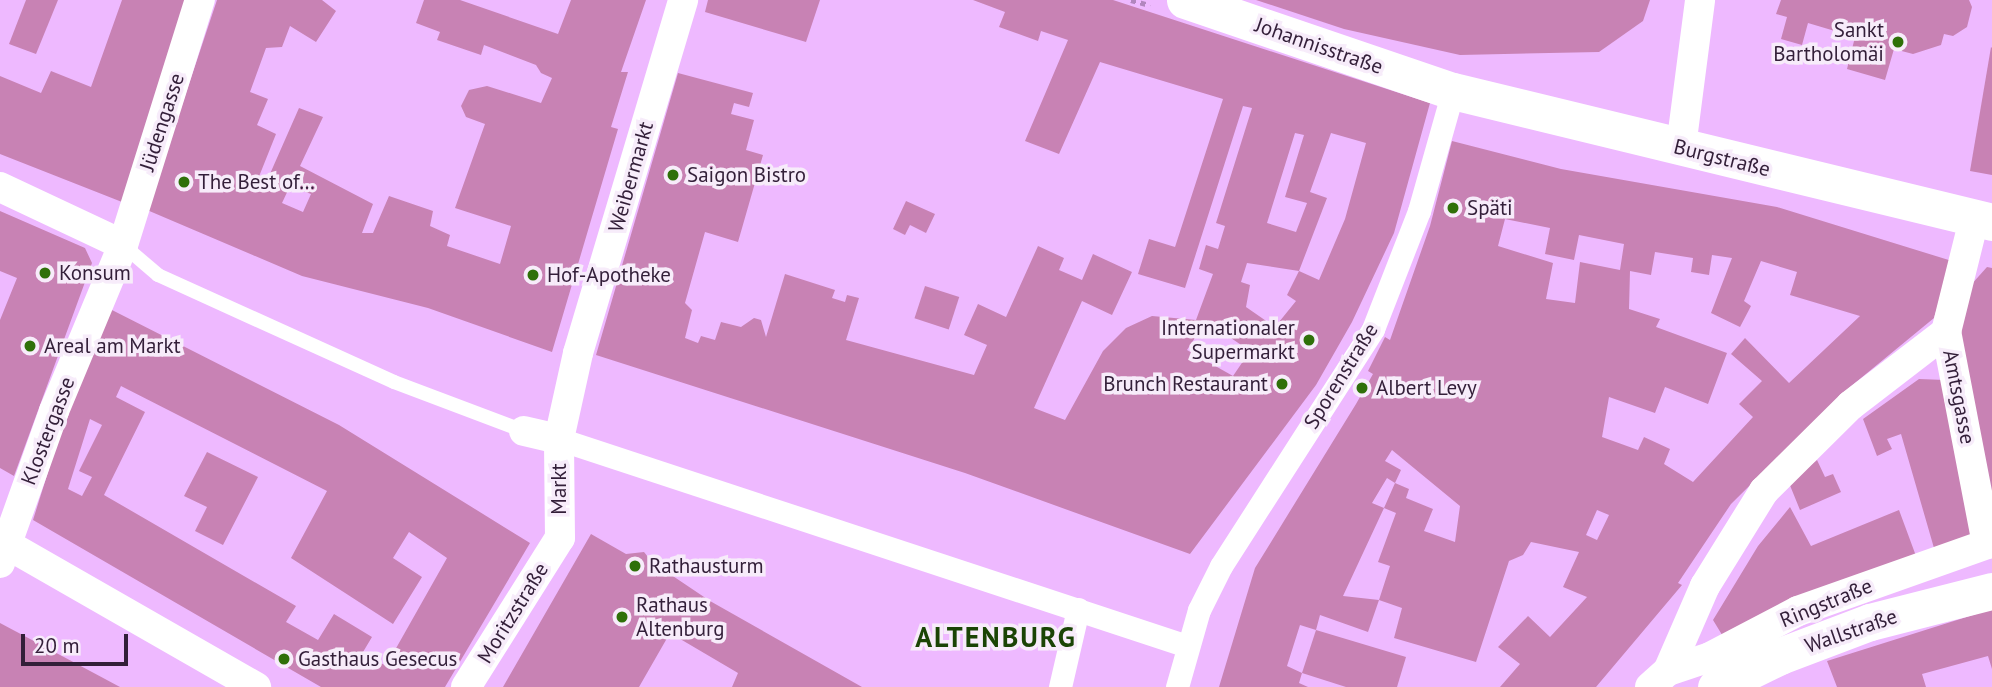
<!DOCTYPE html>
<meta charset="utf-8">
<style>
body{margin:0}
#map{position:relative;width:1992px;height:687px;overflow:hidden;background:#eeb9ff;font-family:"PT Sans",sans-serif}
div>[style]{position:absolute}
.building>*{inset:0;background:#c882b4;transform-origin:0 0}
.path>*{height:4.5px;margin-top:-2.25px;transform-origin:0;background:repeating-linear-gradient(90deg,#b186be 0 5px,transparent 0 10px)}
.service>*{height:14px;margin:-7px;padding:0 7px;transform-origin:7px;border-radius:7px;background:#fff}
.pedestrian>*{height:23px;margin:-11.5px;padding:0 11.5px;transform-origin:11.5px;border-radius:11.5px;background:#fff}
.minor>*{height:30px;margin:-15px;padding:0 15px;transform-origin:15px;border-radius:15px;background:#fff}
.tertiary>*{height:37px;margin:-18.5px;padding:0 18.5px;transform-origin:18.5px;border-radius:18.5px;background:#fff}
.dots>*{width:19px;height:19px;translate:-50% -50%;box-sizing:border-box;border:4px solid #f7ecfa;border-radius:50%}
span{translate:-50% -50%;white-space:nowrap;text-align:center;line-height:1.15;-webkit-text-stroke:7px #f7ecfa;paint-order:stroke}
.poi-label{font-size:21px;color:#331f39}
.right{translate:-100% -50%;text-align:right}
.left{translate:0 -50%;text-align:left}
.street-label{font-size:21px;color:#331f39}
.district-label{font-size:28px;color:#1a4405;font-weight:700;letter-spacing:2px}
.scale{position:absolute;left:21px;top:634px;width:107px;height:32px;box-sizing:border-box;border:4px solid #331f39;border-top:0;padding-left:9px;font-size:21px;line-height:24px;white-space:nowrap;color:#331f39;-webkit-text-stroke:5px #f7ecfa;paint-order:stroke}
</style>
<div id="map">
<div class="building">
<div style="clip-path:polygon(26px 0,58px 0,36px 54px,9px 44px)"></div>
<div style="clip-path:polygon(122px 0,191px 0,122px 202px,0 154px,0 76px,41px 93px,51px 71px,91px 87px)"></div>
<div style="clip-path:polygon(evenodd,217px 0,322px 0,336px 11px,316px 42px,290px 26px,282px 47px,266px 48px,250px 92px,268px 99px,257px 125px,276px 134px,254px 189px,262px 192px,299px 108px,323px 117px,300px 166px,373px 204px,362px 233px,373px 233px,389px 196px,433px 211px,430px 226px,450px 235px,447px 246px,500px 264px,511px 226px,455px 208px,485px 124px,466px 117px,461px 106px,469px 90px,487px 86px,541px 103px,552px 78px,541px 73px,536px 65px,484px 45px,481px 55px,437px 40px,440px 32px,416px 23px,424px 0,460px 0,558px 34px,571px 0,646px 0,621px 72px,628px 72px,611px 127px,618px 129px,552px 352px,428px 308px,302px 276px,147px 210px,217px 0,290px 186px,311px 194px,303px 212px,282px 203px,290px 186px)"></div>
<div style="clip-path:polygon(708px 0,820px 0,806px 42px,705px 12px)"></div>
<div style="clip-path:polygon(evenodd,973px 0,1113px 0,1430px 103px,1394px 233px,1352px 322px,1316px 385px,1190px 554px,965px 473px,596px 355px,678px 73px,753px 93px,749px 107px,734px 103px,731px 114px,754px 120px,746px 150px,763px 155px,738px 242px,705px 232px,685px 303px,692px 310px,685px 338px,698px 343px,701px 336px,715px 340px,721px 322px,741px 327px,754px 318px,761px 320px,766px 337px,785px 274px,835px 290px,832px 298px,845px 302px,847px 295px,859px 298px,846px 340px,974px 375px,987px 345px,964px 335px,978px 304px,1006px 317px,1038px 246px,1064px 258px,1059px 270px,1082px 280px,1093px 254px,1132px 272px,1112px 315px,1082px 301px,1038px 399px,1034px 408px,1065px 420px,1103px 351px,1126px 328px,1152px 316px,1196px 320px,1213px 274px,1199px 269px,1206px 245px,1218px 249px,1225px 226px,1216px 223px,1252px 108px,1243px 106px,1185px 288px,1138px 274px,1149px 239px,1175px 247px,1223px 99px,1100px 62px,1059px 154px,1025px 141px,1068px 40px,1041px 31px,1038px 41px,999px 27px,1005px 12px,973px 0,1295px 133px,1304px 135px,1285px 197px,1307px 203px,1296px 232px,1267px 223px,1295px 133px,973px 0,1331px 133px,1366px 143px,1345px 219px,1319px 280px,1299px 271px,1327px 198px,1310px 192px,1331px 133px,973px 0,1247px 263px,1299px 271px,1287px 295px,1296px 301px,1275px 327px,1246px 307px,1250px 285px,1241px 282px,1247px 263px,973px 0,1206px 321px,1250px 351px,1233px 376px,1187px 350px,1206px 321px)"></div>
<div style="clip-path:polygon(1256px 0,1650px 0,1643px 21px,1599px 52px,1460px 55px,1344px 29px)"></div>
<div style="clip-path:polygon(1781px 0,1969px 0,1972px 7px,1967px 27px,1953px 36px,1944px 34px,1941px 45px,1913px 54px,1894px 49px,1885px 80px,1847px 69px,1855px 37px,1808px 23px,1802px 45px,1781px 39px,1787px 17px,1776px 14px)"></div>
<div style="clip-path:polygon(1991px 47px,1992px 48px,1992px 175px,1970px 171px)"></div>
<div style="clip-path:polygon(evenodd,1452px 141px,1561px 169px,1777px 207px,1952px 261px,1934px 318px,1844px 392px,1731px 504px,1678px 583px,1682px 585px,1596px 687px,1500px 687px,1520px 664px,1498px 647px,1528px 616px,1550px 637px,1587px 597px,1563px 587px,1579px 552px,1531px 542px,1523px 555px,1509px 561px,1476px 662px,1394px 638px,1402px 608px,1379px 600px,1390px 566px,1378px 562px,1396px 513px,1384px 508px,1395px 483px,1387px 478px,1372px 503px,1384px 508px,1343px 596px,1379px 600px,1368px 632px,1320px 615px,1316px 630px,1300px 625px,1287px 666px,1302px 673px,1299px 683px,1308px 687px,1219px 687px,1255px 568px,1356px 404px,1373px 374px,1368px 371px,1385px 337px,1390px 340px,1430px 226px,1452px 141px,1505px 219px,1550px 228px,1545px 254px,1574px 260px,1579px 235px,1624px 244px,1620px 270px,1580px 262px,1575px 303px,1546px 299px,1553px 263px,1498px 246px,1505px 219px,1452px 141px,1655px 252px,1693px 258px,1691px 272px,1709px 275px,1712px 255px,1732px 258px,1711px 313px,1740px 327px,1751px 306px,1744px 301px,1761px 261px,1797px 272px,1790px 295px,1860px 316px,1789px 383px,1745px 338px,1731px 354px,1762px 381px,1739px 404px,1753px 417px,1693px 482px,1664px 464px,1670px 449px,1644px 437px,1638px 450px,1602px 437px,1609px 397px,1655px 413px,1665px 387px,1708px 404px,1727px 353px,1656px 327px,1660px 319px,1629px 309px,1630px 271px,1651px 275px,1655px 252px,1452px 141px,1392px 450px,1460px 506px,1455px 542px,1424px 531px,1433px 509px,1406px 498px,1409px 489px,1395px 483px,1401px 470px,1385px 461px,1392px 450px,1452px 141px,1597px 510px,1609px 515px,1597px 540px,1586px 535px,1597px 510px)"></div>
<div style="clip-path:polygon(906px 201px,935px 214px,926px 233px,910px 225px,905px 235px,893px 229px)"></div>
<div style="clip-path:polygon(0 211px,85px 248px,92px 263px,14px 476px,0 468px,0 320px,17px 278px,0 271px)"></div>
<div style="clip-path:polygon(1987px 267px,1992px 268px,1992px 506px,1956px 333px,1970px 286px)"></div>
<div style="left:925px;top:286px;width:36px;height:34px;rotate:18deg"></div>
<div style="clip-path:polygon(evenodd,110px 309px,339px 425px,530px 543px,445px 687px,321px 687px,33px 520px,68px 408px,110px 309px,121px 386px,327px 491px,291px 558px,393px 624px,422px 577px,393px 558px,409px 532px,447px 558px,386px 666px,363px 652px,372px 637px,334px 614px,318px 640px,286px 622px,296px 606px,104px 495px,145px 412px,116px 397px,121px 386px,110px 309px,90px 419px,102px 425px,79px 471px,92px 477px,82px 496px,68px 489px,90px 419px)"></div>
<div style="clip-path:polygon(1919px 379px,1945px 380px,1981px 533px,1934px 548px,1901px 434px,1887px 439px,1892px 449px,1877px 456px,1863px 419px)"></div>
<div style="clip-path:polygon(207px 452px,258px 477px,223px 545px,195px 531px,207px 507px,184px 496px)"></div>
<div style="clip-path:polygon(1817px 460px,1825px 477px,1833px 474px,1841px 492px,1800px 510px,1789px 483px)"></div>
<div style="clip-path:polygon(1790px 507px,1811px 546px,1899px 510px,1916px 556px,1727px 643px,1713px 620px,1758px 546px)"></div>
<div style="clip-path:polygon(591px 534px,626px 554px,644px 552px,652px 562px,710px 601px,862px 687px,732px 687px,738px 673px,670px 633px,639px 687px,503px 687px)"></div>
<div style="clip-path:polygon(1992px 609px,1992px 669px,1988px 656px,1922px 674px,1926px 687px,1837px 687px,1827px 661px)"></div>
<div style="clip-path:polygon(0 623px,62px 656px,120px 687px,0 687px)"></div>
<div style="clip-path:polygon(1316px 630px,1406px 657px,1397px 687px,1346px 687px,1302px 673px)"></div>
</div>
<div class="path">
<div style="left:1131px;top:0;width:20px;rotate:15deg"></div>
</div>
<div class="service">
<div style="left:123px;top:245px;width:46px;rotate:40.6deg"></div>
<div style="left:158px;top:275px;width:259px;rotate:24.4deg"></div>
<div style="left:394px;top:382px;width:139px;rotate:20.7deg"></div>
</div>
<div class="pedestrian">
<div style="left:559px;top:439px;width:661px;rotate:18.24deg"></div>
<div style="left:1060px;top:687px;width:80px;rotate:-77deg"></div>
<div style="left:1177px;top:687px;width:80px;rotate:-74.1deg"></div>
<div style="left:1199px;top:610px;width:49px;rotate:-63.4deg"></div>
<div style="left:1221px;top:566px;width:282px;rotate:-57.3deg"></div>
<div style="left:1373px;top:329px;width:127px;rotate:-68.7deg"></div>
<div style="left:1419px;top:211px;width:125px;rotate:-74.2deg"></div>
</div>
<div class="minor">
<div style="left:1681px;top:147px;width:148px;rotate:-82.6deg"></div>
<div style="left:0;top:187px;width:136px;rotate:25.2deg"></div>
<div style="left:524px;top:431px;width:36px;rotate:13deg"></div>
<div style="left:8px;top:545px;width:286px;rotate:29.8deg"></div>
<div style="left:0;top:563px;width:161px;rotate:-70.4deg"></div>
<div style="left:54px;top:411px;width:180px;rotate:-67.4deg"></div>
<div style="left:123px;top:245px;width:257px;rotate:-72.6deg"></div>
<div style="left:1668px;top:671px;width:44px;rotate:-18.4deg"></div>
<div style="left:1710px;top:657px;width:99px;rotate:-27.6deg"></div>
<div style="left:1798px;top:611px;width:201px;rotate:-19.5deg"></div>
<div style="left:1987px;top:544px;width:216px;rotate:-100.9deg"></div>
<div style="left:466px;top:687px;width:176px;rotate:-57.8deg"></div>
<div style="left:560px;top:538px;width:99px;rotate:-90.6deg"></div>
<div style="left:559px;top:439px;width:88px;rotate:-77.5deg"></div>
<div style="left:578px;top:353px;width:368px;rotate:-73.4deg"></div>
<div style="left:1650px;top:687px;width:24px;rotate:-42deg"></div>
<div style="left:1668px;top:671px;width:93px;rotate:-66.5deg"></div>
<div style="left:1705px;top:586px;width:112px;rotate:-58.2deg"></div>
<div style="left:1764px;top:491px;width:122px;rotate:-44.7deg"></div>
<div style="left:1851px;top:405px;width:120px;rotate:-37.5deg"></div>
<div style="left:1946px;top:332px;width:115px;rotate:-76deg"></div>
</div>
<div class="tertiary">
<div style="left:1185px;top:0;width:283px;rotate:18.8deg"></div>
<div style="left:1453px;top:91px;width:555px;rotate:13.66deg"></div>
<div style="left:1716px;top:687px;width:71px;rotate:-25.8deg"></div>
<div style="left:1780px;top:656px;width:96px;rotate:-20.7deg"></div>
<div style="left:1870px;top:622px;width:126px;rotate:-14.3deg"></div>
</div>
<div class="dots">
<div style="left:1898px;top:42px;background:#2f7009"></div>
<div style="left:673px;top:175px;background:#2f7009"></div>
<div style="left:184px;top:182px;background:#2f7009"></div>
<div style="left:1453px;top:208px;background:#2f7009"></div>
<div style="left:45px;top:273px;background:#2f7009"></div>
<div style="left:533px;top:275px;background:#2f7009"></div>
<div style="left:1309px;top:340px;background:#2f7009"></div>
<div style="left:30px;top:346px;background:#2f7009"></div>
<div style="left:1282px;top:384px;background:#2f7009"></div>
<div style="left:1362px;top:388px;background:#2f7009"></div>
<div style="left:635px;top:566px;background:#2f7009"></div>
<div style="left:622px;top:617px;background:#2f7009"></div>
<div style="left:284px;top:659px;background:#2f7009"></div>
</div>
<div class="poi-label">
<span class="right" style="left:1884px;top:42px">Sankt<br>Bartholomäi</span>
<span class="left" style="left:687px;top:175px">Saigon Bistro</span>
<span class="left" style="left:198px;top:182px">The Best of…</span>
<span class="left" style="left:1467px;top:208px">Späti</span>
<span class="left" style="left:59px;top:273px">Konsum</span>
<span class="left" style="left:547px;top:275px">Hof-Apotheke</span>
<span class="right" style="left:1295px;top:340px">Internationaler<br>Supermarkt</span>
<span class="left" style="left:44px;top:346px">Areal am Markt</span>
<span class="right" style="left:1268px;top:384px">Brunch Restaurant</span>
<span class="left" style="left:1376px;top:388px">Albert Levy</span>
<span class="left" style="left:649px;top:566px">Rathausturm</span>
<span class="left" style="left:636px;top:617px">Rathaus<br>Altenburg</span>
<span class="left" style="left:298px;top:659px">Gasthaus Gesecus</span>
</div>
<div class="street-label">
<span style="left:1319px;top:46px;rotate:19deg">Johannisstraße</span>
<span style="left:162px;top:122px;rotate:-72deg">Jüdengasse</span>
<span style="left:1722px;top:158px;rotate:14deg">Burgstraße</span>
<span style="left:631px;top:177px;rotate:-74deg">Weibermarkt</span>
<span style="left:1341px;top:376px;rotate:-58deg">Sporenstraße</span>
<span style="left:1959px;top:397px;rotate:79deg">Amtsgasse</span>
<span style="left:48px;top:431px;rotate:-69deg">Klostergasse</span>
<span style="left:559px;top:489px;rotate:-90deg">Markt</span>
<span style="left:1826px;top:603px;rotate:-22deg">Ringstraße</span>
<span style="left:513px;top:613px;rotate:-58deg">Moritzstraße</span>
<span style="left:1851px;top:631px;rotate:-19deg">Wallstraße</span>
</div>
<div class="district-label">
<span style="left:996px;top:637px">ALTENBURG</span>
</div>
<div class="scale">20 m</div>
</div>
